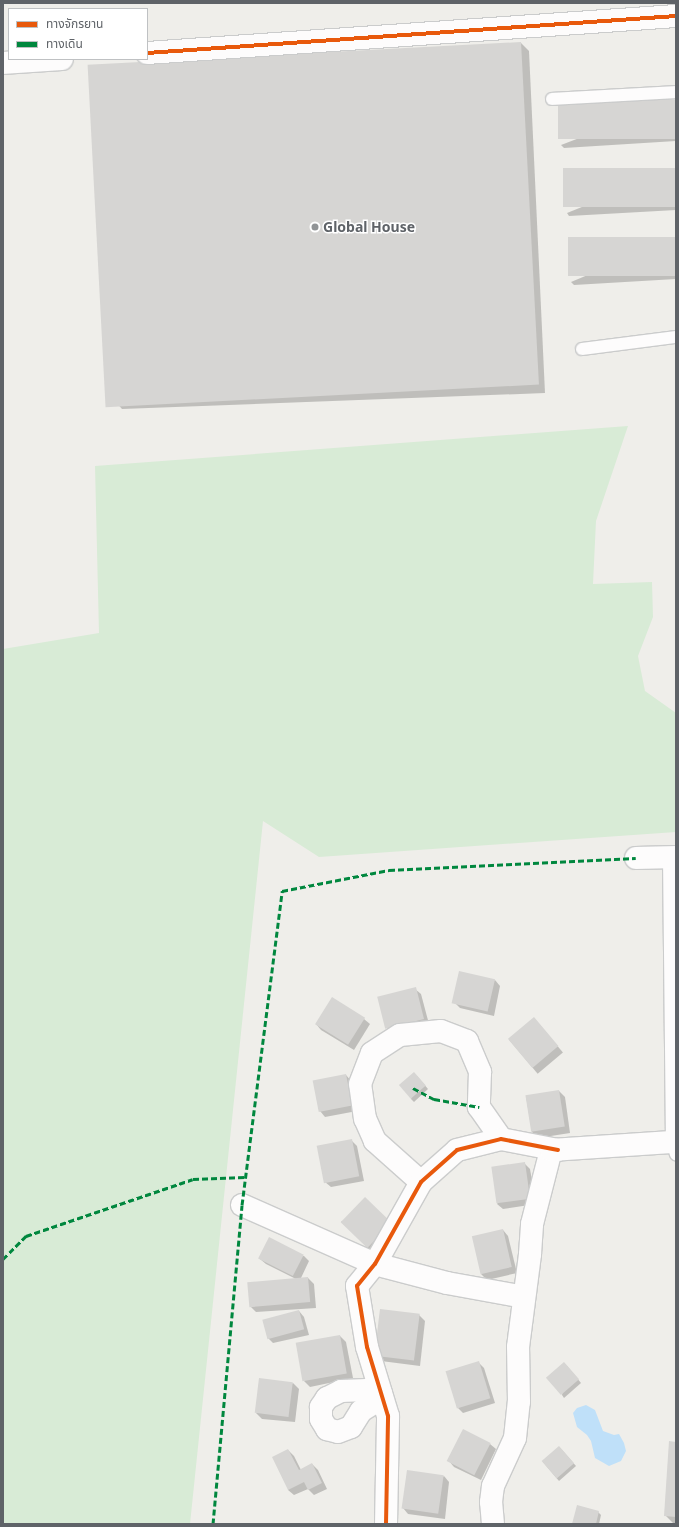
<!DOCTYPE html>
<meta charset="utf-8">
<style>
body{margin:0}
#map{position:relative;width:679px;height:1527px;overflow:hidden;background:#efeeea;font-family:"Noto Sans","Noto Sans Thai",sans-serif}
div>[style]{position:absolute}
.green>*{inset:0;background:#d8ebd6}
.water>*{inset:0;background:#bfe0f9}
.shadow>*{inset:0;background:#0003;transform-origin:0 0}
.building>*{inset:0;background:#d6d5d3;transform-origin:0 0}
.roads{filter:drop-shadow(1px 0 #cbcccc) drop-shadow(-1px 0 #cbcccc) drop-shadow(0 1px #cbcccc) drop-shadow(0 -1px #cbcccc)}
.lane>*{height:12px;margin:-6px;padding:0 6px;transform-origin:6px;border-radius:6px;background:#fdfcfc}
.street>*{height:22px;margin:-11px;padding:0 11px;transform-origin:11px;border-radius:11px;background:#fdfcfc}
.quiet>*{height:3px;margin-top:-1.5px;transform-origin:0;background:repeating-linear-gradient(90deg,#00873e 0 6px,transparent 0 9px)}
.cycleway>*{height:4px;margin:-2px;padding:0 2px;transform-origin:2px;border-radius:2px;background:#e8590c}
.dots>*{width:11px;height:11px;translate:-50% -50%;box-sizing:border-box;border:2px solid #fff;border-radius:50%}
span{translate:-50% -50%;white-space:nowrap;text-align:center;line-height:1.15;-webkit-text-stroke:3px #fff;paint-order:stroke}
.poi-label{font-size:14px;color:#5f6368;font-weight:700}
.left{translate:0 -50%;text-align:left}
.frame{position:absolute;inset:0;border:4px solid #5f6368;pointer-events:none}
.legend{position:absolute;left:8px;top:8px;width:140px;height:52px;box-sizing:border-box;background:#fff;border:1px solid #bfc1c3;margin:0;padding:5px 7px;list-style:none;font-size:12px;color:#5f6368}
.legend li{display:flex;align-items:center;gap:8px;height:20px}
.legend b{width:20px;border:1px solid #bfc1c3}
</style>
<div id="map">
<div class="green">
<div style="clip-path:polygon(628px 426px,596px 521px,593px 584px,652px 582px,653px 617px,638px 656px,645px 691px,676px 713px,676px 832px,319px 857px,263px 821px,190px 1524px,3px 1524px,3px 649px,99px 633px,95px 466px)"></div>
</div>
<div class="water">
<div style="clip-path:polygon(586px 1405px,595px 1410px,603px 1431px,614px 1435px,619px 1434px,624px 1443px,626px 1451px,621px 1461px,609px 1466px,595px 1458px,591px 1441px,587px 1435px,577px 1427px,573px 1413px,577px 1408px)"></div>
</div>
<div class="shadow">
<div style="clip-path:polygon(521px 43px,529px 51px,545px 393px,122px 409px,114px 400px)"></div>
<div style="clip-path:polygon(676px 101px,676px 141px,564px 148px,561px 145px)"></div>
<div style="clip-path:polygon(676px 169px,676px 210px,569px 216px,567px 213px)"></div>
<div style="clip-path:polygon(676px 238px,676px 279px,574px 285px,571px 282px)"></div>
<div style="clip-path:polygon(495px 980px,500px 986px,494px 1016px,460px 1008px,454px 1002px)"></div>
<div style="clip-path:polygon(415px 989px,421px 994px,429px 1024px,393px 1034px,387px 1028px)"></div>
<div style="left:534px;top:1018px;width:45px;height:33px;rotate:50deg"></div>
<div style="clip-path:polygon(364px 1019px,370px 1024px,354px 1050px,321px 1030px,316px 1024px)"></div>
<div style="clip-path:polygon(346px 1075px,351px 1081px,357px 1111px,325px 1117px,320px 1111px)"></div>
<div style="clip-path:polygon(417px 1076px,428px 1089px,414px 1102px,411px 1099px)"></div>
<div style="clip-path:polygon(559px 1091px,565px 1097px,570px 1133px,538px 1138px,532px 1132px,526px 1096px)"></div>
<div style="clip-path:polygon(351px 1140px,357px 1146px,364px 1181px,331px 1187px,325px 1182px)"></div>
<div style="clip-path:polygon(524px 1163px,530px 1169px,536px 1204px,503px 1209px,497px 1204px)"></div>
<div style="clip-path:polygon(341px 1221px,397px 1230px,373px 1253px)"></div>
<div style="clip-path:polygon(503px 1230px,508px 1236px,517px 1273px,487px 1280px,481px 1274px)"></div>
<div style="clip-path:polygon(304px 1256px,309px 1261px,301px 1278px,308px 1278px,314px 1284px,316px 1308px,256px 1312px,250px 1306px,296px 1279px,266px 1264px,260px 1259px)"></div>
<div style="clip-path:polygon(299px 1311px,304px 1317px,309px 1335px,273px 1343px,267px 1337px)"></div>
<div style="clip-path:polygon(419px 1315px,425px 1321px,420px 1366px,381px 1361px,375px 1356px)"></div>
<div style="clip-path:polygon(340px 1336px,346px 1342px,353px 1378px,310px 1387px,304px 1381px)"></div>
<div style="clip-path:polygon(478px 1362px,484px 1368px,495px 1403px,463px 1413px,457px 1407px)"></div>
<div style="clip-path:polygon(567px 1366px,581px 1383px,564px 1398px,562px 1395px)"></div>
<div style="clip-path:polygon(293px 1383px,299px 1389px,295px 1422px,262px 1419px,256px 1413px)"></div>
<div style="clip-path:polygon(676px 1443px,676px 1524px,674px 1524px,665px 1515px)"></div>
<div style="clip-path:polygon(490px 1444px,496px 1449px,481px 1480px,454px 1467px,449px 1461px)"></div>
<div style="clip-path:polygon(288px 1450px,294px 1456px,301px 1470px,312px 1464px,318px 1470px,327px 1489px,314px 1495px,308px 1489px,294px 1495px,288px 1490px)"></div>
<div style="clip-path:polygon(562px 1450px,576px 1466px,559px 1481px,543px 1462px)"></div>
<div style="clip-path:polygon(444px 1476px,449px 1482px,445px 1519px,408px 1514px,403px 1508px)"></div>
<div style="clip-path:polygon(598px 1512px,601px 1515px,599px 1524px,574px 1524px)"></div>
</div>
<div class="building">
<div style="left:521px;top:42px;width:343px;height:434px;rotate:87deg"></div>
<div style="left:676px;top:100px;width:39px;height:118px;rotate:90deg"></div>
<div style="left:676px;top:168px;width:39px;height:113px;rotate:90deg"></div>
<div style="left:676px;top:237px;width:39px;height:108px;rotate:90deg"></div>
<div style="left:459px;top:971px;width:37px;height:33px;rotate:13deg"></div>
<div style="left:416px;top:987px;width:33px;height:40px;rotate:76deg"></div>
<div style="left:332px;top:997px;width:39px;height:32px;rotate:32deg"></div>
<div style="left:534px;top:1017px;width:38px;height:34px;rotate:50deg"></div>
<div style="left:414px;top:1072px;width:18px;height:20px;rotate:49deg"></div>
<div style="left:346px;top:1074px;width:32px;height:34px;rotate:79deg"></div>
<div style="left:559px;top:1090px;width:37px;height:34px;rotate:81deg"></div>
<div style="left:352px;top:1139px;width:38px;height:36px;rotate:79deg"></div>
<div style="left:525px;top:1162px;width:37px;height:34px;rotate:82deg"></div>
<div style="left:365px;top:1197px;width:37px;height:35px;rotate:44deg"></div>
<div style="left:503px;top:1229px;width:39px;height:32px;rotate:77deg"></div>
<div style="left:269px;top:1237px;width:39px;height:24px;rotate:27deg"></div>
<div style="left:308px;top:1277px;width:25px;height:61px;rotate:85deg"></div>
<div style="left:380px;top:1309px;width:40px;height:47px;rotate:7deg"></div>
<div style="left:299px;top:1310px;width:20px;height:38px;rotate:75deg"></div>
<div style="left:340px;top:1335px;width:39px;height:45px;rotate:80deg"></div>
<div style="left:479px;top:1361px;width:39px;height:35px;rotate:73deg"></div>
<div style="left:564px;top:1362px;width:23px;height:24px;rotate:49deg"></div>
<div style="left:259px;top:1378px;width:34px;height:35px;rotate:7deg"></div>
<div style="left:463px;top:1429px;width:31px;height:36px;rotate:27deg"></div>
<div style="clip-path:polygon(669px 1441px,676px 1442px,676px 1517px,664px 1516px)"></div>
<div style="left:559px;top:1446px;width:23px;height:23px;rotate:49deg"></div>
<div style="clip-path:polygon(288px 1449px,299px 1470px,312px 1463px,322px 1483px,308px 1490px,304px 1482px,288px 1490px,272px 1457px)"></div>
<div style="left:407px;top:1470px;width:37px;height:39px;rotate:8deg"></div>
<div style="clip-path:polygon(577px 1505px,599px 1511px,596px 1524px,572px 1524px)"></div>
</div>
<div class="roads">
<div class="lane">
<div style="left:552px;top:99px;width:124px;rotate:-3.2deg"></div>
<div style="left:582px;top:349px;width:95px;rotate:-7.3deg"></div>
<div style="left:669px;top:857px;width:285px;rotate:89.4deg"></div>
<div style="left:672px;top:1142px;width:13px;rotate:72deg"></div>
</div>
<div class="street">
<div style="left:147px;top:53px;width:530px;rotate:-4deg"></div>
<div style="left:3px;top:63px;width:59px;rotate:-3.9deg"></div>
<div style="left:636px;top:858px;width:40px;rotate:-1.4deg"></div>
<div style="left:421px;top:1182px;width:62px;rotate:-138.3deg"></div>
<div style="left:375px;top:1141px;width:24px;rotate:-114deg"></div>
<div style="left:365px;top:1119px;width:35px;rotate:-98deg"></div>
<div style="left:360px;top:1084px;width:33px;rotate:-69deg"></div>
<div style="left:372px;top:1053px;width:33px;rotate:-33deg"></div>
<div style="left:400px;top:1035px;width:41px;rotate:-5.6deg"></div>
<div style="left:441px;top:1031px;width:28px;rotate:21deg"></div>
<div style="left:467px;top:1041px;width:34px;rotate:67deg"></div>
<div style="left:480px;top:1072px;width:35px;rotate:92deg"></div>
<div style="left:479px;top:1107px;width:39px;rotate:55deg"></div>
<div style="left:242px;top:1205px;width:145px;rotate:23.9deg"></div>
<div style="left:375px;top:1264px;width:74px;rotate:14.8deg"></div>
<div style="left:447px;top:1283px;width:78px;rotate:10.3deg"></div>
<div style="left:381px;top:1393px;width:14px;rotate:-168deg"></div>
<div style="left:367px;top:1390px;width:26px;rotate:178deg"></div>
<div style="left:341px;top:1391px;width:16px;rotate:153deg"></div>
<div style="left:327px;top:1398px;width:11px;rotate:124deg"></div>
<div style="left:321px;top:1407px;width:12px;rotate:90deg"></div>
<div style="left:321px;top:1419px;width:12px;rotate:59deg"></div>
<div style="left:327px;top:1429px;width:11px;rotate:15deg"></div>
<div style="left:338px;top:1432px;width:14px;rotate:-21deg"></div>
<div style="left:351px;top:1427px;width:19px;rotate:-58deg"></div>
<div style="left:361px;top:1411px;width:25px;rotate:-32deg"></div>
<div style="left:386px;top:1524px;width:108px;rotate:-88.9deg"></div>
<div style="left:388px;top:1416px;width:72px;rotate:-106.9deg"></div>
<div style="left:367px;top:1347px;width:62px;rotate:-99.3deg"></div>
<div style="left:357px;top:1286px;width:28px;rotate:-51deg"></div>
<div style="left:375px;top:1264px;width:94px;rotate:-60.7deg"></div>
<div style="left:421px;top:1182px;width:48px;rotate:-41.6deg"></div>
<div style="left:457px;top:1150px;width:45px;rotate:-14deg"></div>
<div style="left:501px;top:1139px;width:58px;rotate:10.9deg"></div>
<div style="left:493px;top:1524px;width:22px;rotate:-95deg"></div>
<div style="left:491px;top:1502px;width:16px;rotate:-83deg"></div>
<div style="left:493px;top:1486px;width:53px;rotate:-65.4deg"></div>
<div style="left:515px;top:1438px;width:36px;rotate:-84deg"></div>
<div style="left:519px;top:1402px;width:55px;rotate:-91deg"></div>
<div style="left:518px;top:1347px;width:94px;rotate:-82.6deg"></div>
<div style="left:530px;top:1254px;width:30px;rotate:-86deg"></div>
<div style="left:532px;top:1224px;width:76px;rotate:-75.6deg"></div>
<div style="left:551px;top:1150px;width:121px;rotate:-3.8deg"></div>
</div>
</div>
<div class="quiet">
<div style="left:413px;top:1088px;width:24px;rotate:28deg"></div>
<div style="left:434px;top:1099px;width:46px;rotate:10.1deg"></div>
<div style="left:3px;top:1259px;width:33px;rotate:-45deg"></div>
<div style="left:26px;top:1236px;width:176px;rotate:-18.8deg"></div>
<div style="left:193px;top:1179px;width:52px;rotate:-2.2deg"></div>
<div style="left:213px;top:1524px;width:320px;rotate:-84.8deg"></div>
<div style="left:242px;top:1205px;width:317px;rotate:-82.7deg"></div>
<div style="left:282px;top:891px;width:109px;rotate:-11.1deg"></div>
<div style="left:389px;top:870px;width:247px;rotate:-2.8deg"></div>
</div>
<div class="cycleway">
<div style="left:147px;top:53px;width:530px;rotate:-4deg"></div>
<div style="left:386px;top:1524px;width:108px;rotate:-88.9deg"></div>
<div style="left:388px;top:1416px;width:72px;rotate:-106.9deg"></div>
<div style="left:367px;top:1347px;width:62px;rotate:-99.3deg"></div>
<div style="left:357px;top:1286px;width:28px;rotate:-51deg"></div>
<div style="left:375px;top:1264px;width:94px;rotate:-60.7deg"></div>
<div style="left:421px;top:1182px;width:48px;rotate:-41.6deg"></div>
<div style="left:457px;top:1150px;width:45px;rotate:-14deg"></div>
<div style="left:501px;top:1139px;width:58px;rotate:10.9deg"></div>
</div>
<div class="dots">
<div style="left:315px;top:227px;background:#919496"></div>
</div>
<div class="poi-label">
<span class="left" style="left:323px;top:227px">Global House</span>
</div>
<div class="frame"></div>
<ul class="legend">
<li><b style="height:5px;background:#e8590c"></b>ทางจักรยาน</li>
<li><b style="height:5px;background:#00873e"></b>ทางเดิน</li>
</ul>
</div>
